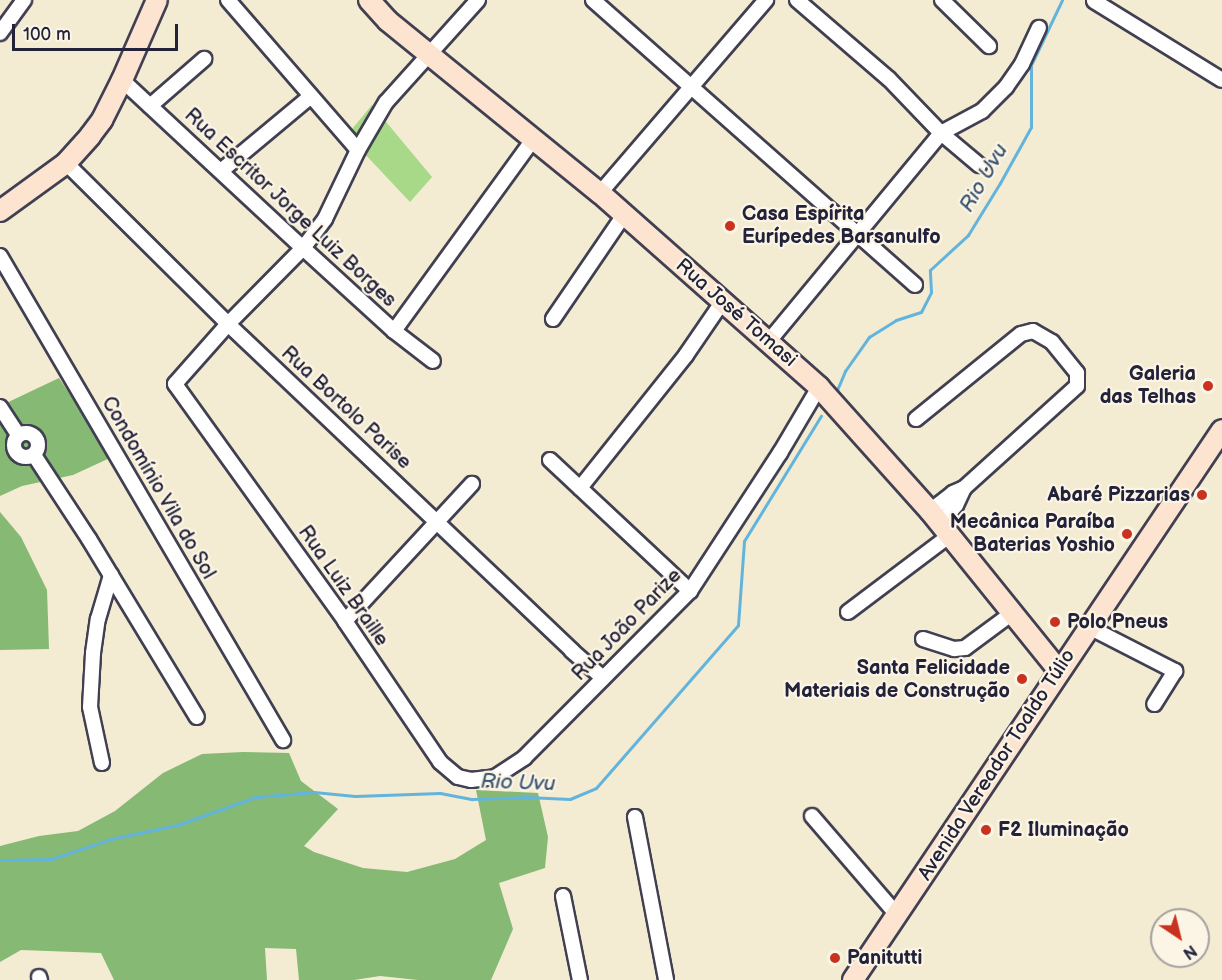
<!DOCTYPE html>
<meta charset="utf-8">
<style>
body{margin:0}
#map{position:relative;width:1222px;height:980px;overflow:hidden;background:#f3ebd2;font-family:"Balsamiq Sans",sans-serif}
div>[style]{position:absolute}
.green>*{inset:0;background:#a7d988}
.forest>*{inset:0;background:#85b974}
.stream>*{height:3px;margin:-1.5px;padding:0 1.5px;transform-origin:1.5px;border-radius:1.5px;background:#62b4dd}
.roads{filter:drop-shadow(2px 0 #414052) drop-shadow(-2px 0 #414052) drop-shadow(0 2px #414052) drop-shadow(0 -2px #414052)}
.street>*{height:14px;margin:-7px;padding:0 7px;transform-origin:7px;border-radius:7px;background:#fff}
.street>.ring{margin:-7px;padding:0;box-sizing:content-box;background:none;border:14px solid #fff;border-radius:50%}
.secondary>*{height:20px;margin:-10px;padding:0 10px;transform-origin:10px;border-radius:10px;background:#fde4d1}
.dots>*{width:16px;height:16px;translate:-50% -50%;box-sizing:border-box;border:3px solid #fcf5e5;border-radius:50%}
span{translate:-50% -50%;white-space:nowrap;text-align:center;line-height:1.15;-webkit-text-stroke:4.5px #fcf5e5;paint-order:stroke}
.street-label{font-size:20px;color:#22223b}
.poi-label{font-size:20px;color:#22223b;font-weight:700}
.left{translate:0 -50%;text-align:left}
.right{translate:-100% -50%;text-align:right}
.water-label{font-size:21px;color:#385574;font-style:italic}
.north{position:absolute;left:1150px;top:908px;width:60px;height:60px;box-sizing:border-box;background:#fcf5e5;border:2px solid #a5a1a1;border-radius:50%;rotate:145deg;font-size:16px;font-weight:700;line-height:24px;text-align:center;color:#22223b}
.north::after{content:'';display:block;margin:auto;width:21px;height:27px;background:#c8321e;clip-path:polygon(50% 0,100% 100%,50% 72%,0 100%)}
.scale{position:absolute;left:12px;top:24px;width:166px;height:27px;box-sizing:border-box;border:3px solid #22223b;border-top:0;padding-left:8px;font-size:18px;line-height:21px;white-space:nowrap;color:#22223b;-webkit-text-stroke:4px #fcf5e5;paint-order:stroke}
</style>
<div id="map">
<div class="green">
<div style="clip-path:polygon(372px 105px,432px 177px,410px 202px,347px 135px)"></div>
</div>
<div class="forest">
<div style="clip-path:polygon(59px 378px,112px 457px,73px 475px,22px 486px,0 496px,0 406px)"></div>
<div style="clip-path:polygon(0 512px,21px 537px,47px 590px,49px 649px,0 650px)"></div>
<div style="clip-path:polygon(243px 752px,289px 753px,301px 781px,338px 809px,304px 846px,314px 852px,363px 868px,407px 872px,455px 859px,486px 840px,476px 790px,538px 793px,548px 837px,545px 868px,499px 883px,513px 929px,491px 980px,418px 980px,380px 976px,354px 980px,299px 980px,296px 949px,265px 948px,267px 980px,114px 980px,101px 953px,21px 950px,0 962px,0 846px,39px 836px,78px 831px,115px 811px,163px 773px,202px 754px)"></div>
</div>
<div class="stream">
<div style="left:837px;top:390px;width:21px;rotate:-67deg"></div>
<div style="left:845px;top:371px;width:42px;rotate:-54.8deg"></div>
<div style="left:869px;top:337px;width:32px;rotate:-32deg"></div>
<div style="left:896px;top:320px;width:26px;rotate:-18deg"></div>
<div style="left:921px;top:312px;width:22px;rotate:-63deg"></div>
<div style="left:931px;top:292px;width:22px;rotate:-93deg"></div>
<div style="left:930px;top:270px;width:52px;rotate:-42.6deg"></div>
<div style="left:968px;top:235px;width:61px;rotate:-58.4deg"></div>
<div style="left:1000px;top:183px;width:64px;rotate:-61deg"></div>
<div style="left:1031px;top:127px;width:62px;rotate:-90deg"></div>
<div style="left:1031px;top:65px;width:72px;rotate:-64.5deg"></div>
<div style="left:0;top:860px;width:51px;rotate:-1.1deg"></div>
<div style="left:51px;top:859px;width:63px;rotate:-18.4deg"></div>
<div style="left:111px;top:839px;width:67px;rotate:-12deg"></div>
<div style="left:177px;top:825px;width:84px;rotate:-19.5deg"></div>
<div style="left:256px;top:797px;width:58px;rotate:-4.9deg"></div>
<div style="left:314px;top:792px;width:41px;rotate:5.6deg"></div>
<div style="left:355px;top:796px;width:85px;rotate:-2deg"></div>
<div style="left:440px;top:793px;width:33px;rotate:11deg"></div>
<div style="left:472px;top:799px;width:54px;rotate:-2.1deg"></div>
<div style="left:526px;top:797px;width:44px;rotate:2.6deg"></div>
<div style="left:570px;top:799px;width:28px;rotate:-23deg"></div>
<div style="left:596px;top:788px;width:216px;rotate:-48.9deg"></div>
<div style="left:738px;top:625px;width:84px;rotate:-85.9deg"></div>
<div style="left:744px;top:541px;width:147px;rotate:-58.4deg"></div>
</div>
<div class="roads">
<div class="street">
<div style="left:228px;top:0;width:198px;rotate:49.1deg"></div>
<div style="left:478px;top:0;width:137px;rotate:132deg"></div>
<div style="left:386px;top:102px;width:56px;rotate:120.3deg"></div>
<div style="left:358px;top:150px;width:76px;rotate:115.6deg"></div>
<div style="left:325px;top:219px;width:36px;rotate:127deg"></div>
<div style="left:303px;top:248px;width:107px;rotate:134.6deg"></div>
<div style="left:228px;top:324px;width:80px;rotate:131.5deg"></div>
<div style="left:175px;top:384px;width:292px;rotate:54.3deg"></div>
<div style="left:345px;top:621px;width:170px;rotate:56deg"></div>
<div style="left:440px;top:762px;width:23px;rotate:40deg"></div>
<div style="left:458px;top:777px;width:13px;rotate:13deg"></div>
<div style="left:471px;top:780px;width:24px;rotate:-7deg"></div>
<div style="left:495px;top:777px;width:35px;rotate:-33deg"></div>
<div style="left:524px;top:758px;width:235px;rotate:-45.2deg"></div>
<div style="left:690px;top:591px;width:165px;rotate:-56.9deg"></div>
<div style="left:780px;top:453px;width:77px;rotate:-59.4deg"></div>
<div style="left:593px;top:0;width:430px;rotate:41.5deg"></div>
<div style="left:797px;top:0;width:121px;rotate:40.7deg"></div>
<div style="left:889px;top:79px;width:75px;rotate:46.1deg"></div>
<div style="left:941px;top:133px;width:50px;rotate:40.1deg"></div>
<div style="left:942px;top:0;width:66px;rotate:44.4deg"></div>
<div style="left:1094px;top:1px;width:150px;rotate:31.7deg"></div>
<div style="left:0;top:33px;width:41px;rotate:-54deg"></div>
<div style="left:122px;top:80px;width:247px;rotate:42.9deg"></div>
<div style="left:303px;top:248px;width:123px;rotate:42.4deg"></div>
<div style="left:394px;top:331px;width:49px;rotate:37.6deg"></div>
<div style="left:150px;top:106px;width:72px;rotate:-41deg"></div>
<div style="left:66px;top:163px;width:228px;rotate:44.8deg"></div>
<div style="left:228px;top:324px;width:475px;rotate:43.5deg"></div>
<div style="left:572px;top:651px;width:41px;rotate:41.1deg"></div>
<div style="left:221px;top:171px;width:117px;rotate:-39.8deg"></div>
<div style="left:600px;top:193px;width:255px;rotate:-49.3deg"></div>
<div style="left:0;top:256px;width:561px;rotate:59.68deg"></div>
<div style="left:553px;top:319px;width:126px;rotate:-55.7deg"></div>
<div style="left:394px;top:331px;width:238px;rotate:-54deg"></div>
<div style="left:769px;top:341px;width:270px;rotate:-50.4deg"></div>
<div style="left:941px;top:133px;width:47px;rotate:-28.2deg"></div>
<div style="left:982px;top:111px;width:34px;rotate:-45deg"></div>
<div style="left:1006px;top:87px;width:28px;rotate:-55deg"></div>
<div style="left:1022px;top:64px;width:40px;rotate:-65deg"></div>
<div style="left:0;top:407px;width:33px;rotate:57deg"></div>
<div style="left:916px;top:419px;width:135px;rotate:-39deg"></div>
<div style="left:1021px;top:334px;width:12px;rotate:-14deg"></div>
<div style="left:1033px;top:331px;width:22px;rotate:30deg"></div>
<div style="left:1052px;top:342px;width:40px;rotate:51deg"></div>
<div style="left:1077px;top:373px;width:13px;rotate:90deg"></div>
<div style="left:1077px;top:386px;width:152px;rotate:137.9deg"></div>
<div style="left:964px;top:488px;width:19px;rotate:115deg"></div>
<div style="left:956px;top:505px;width:23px;rotate:130deg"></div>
<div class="ring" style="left:14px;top:433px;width:10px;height:10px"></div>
<div style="left:34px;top:455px;width:100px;rotate:56.8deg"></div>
<div style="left:89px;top:539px;width:208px;rotate:58.8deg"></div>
<div style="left:550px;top:460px;width:192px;rotate:43.1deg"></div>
<div style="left:580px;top:488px;width:170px;rotate:-51.4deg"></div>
<div style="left:686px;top:355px;width:65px;rotate:-55.6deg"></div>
<div style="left:930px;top:511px;width:29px;rotate:-38deg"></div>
<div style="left:953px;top:493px;width:12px;rotate:-24deg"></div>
<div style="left:848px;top:612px;width:128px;rotate:-37deg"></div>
<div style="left:345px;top:621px;width:187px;rotate:-47.2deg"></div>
<div style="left:1089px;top:627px;width:97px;rotate:27.1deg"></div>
<div style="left:1175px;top:671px;width:39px;rotate:122deg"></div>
<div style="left:923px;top:639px;width:33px;rotate:18deg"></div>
<div style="left:954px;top:649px;width:11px;rotate:-5deg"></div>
<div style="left:965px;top:648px;width:57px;rotate:-36.5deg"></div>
<div style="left:102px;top:763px;width:57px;rotate:-102.1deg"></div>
<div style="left:90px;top:707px;width:54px;rotate:-86.8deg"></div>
<div style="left:93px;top:653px;width:34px;rotate:-82deg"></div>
<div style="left:98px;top:619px;width:46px;rotate:-73.5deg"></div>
<div style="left:812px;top:816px;width:132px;rotate:49.3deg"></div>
<div style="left:635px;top:817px;width:166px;rotate:79.2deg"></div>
<div style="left:563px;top:896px;width:86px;rotate:78.6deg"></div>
<div style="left:39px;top:977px;width:3px;rotate:72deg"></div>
</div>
<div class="secondary">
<div style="left:369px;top:0;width:28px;rotate:48deg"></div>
<div style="left:388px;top:21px;width:273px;rotate:39.1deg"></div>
<div style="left:600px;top:193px;width:293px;rotate:41.5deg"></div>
<div style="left:819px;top:387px;width:166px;rotate:48.2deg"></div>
<div style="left:930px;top:511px;width:206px;rotate:51.1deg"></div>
<div style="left:0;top:211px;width:82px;rotate:-36deg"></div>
<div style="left:66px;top:163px;width:36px;rotate:-48deg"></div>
<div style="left:90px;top:136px;width:20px;rotate:-53deg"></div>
<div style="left:102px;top:120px;width:45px;rotate:-63.4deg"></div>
<div style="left:122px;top:80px;width:87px;rotate:-66.4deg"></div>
<div style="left:853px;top:980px;width:662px;rotate:-56.14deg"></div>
</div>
</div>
<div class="dots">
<div style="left:730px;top:226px;background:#c8321e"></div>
<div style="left:1208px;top:386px;background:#c8321e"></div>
<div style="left:1202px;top:495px;background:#c8321e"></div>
<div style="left:1127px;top:534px;background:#c8321e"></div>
<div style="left:1055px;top:622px;background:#c8321e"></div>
<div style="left:1022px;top:679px;background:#c8321e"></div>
<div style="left:986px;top:830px;background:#c8321e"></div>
<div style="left:835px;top:958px;background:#c8321e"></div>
</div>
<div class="street-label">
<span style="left:290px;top:208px;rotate:43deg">Rua Escritor Jorge Luiz Borges</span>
<span style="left:736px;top:313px;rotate:41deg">Rua José Tomasi</span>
<span style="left:346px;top:408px;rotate:43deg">Rua Bortolo Parise</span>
<span style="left:158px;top:488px;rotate:60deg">Condomínio Vila do Sol</span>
<span style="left:343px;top:586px;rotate:55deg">Rua Luiz Braille</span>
<span style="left:627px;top:625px;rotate:-46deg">Rua João Parize</span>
<span style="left:997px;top:765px;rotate:-57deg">Avenida Vereador Toaldo Túlio</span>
</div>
<div class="poi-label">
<span class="left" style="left:742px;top:226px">Casa Espírita<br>Eurípedes Barsanulfo</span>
<span class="right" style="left:1196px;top:386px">Galeria<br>das Telhas</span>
<span class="right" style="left:1190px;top:495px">Abaré Pizzarias</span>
<span class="right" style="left:1115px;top:534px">Mecânica Paraíba<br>Baterias Yoshio</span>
<span class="left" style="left:1067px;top:622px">Polo Pneus</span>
<span class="right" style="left:1010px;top:680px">Santa Felicidade<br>Materiais de Construção</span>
<span class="left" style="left:998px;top:830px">F2 Iluminação</span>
<span class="left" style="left:847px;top:958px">Panitutti</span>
</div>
<div class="water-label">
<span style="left:984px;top:178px;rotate:-60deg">Rio Uvu</span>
<span style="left:518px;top:783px;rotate:2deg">Rio Uvu</span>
</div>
<div class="north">N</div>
<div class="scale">100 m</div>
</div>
